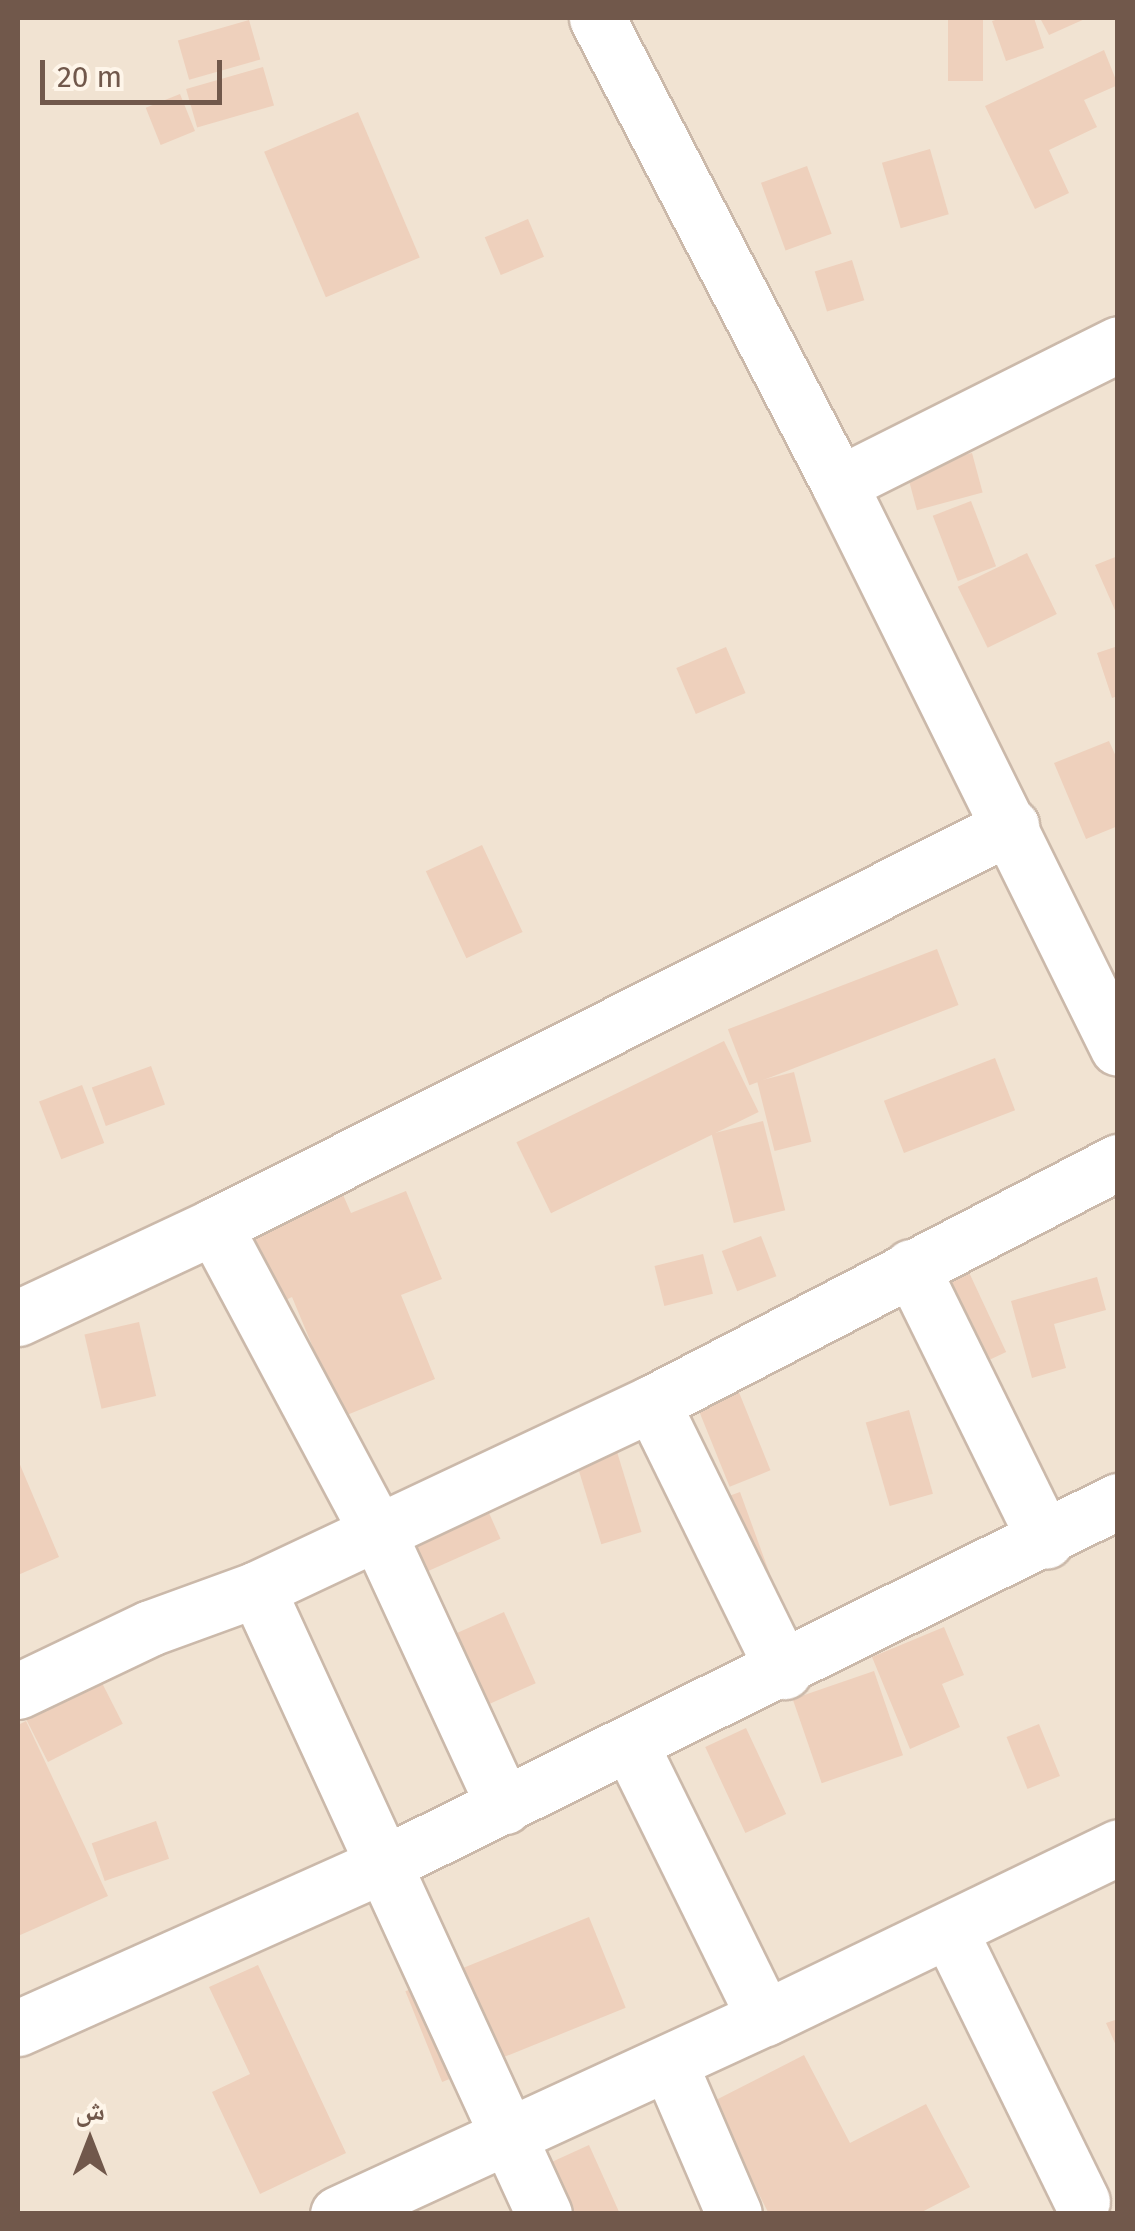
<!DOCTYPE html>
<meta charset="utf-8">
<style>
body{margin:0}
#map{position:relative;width:1135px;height:2231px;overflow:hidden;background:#faf1e3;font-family:"Fira Sans","Noto Naskh Arabic",sans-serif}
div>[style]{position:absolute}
.residential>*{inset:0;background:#f1e3d2;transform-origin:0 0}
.building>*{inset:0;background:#eed0bc;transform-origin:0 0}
.roads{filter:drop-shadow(2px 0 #cbb9aa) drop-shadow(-2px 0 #cbb9aa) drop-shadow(0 2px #cbb9aa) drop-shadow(0 -2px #cbb9aa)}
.street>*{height:55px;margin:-27.5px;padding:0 27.5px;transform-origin:27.5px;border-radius:27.5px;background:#fff}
span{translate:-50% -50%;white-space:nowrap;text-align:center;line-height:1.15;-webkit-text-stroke:10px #fef5e9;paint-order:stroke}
.frame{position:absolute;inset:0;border:20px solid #71584b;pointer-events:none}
.north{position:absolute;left:40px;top:2091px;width:100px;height:100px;-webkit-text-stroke:8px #fef5e9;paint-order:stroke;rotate:0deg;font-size:28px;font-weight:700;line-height:40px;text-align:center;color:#71584b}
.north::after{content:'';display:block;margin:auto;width:35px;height:45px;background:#71584b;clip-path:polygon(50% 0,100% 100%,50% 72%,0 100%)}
.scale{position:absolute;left:40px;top:60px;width:182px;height:45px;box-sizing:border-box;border:5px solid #71584b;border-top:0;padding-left:12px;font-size:30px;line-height:35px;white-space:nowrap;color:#71584b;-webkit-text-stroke:8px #fef5e9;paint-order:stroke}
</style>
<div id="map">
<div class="residential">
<div style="left:18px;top:18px;width:1099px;height:2195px"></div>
</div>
<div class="building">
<div style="left:948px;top:18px;width:35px;height:63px"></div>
<div style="clip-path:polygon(1002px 18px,1034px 18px,1044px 48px,1006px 61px,992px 21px)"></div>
<div style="clip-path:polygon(1040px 18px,1087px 18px,1049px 35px)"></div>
<div style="left:249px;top:20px;width:41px;height:74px;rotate:74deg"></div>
<div style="clip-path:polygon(1104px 50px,1118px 85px,1084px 100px,1097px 127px,1049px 150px,1069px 193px,1035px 209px,985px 106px)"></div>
<div style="left:263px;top:67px;width:40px;height:80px;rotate:74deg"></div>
<div style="left:180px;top:94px;width:40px;height:37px;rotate:68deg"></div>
<div style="left:358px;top:112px;width:158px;height:102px;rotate:67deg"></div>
<div style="left:930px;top:149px;width:68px;height:50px;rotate:74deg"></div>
<div style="left:807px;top:166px;width:72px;height:49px;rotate:70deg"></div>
<div style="left:528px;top:219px;width:41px;height:47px;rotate:67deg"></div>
<div style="left:852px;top:260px;width:42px;height:39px;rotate:73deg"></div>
<div style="left:972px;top:453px;width:41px;height:68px;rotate:75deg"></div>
<div style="left:971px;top:501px;width:70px;height:41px;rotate:69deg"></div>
<div style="left:1027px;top:553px;width:68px;height:77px;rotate:64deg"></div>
<div style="clip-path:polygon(1118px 556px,1118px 617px,1095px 565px)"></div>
<div style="clip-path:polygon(1118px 646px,1118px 696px,1112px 698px,1097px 653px)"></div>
<div style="left:726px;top:647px;width:50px;height:54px;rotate:67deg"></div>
<div style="clip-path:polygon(1109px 741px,1118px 761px,1118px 826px,1086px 839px,1054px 763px)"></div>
<div style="left:482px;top:845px;width:96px;height:62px;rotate:65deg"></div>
<div style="left:937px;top:949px;width:60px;height:224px;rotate:69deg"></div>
<div style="left:724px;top:1041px;width:79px;height:231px;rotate:64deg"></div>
<div style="left:995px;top:1058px;width:56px;height:119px;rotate:69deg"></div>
<div style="left:151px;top:1066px;width:41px;height:63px;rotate:70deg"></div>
<div style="left:794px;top:1072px;width:72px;height:38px;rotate:76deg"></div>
<div style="left:82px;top:1085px;width:62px;height:46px;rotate:69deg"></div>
<div style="left:763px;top:1121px;width:92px;height:53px;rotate:76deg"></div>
<div style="clip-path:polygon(340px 1188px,351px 1213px,406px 1191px,442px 1279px,401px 1295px,435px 1379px,342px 1417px,292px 1297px,258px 1313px,226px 1236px)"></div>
<div style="left:761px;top:1236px;width:43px;height:42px;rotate:69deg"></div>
<div style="left:703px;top:1254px;width:41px;height:50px;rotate:76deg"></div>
<div style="left:966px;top:1266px;width:95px;height:75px;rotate:65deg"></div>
<div style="clip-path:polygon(1097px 1277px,1106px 1310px,1054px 1324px,1066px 1368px,1032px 1378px,1011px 1301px)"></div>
<div style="left:139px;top:1322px;width:76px;height:56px;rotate:77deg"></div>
<div style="left:736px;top:1385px;width:92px;height:44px;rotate:68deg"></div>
<div style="left:909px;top:1410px;width:87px;height:45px;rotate:74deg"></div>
<div style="left:614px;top:1442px;width:94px;height:42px;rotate:73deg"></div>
<div style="clip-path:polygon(18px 1460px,59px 1557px,18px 1575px)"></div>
<div style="left:740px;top:1492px;width:91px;height:42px;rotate:70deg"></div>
<div style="left:481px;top:1495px;width:48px;height:95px;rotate:66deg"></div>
<div style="left:504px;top:1612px;width:78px;height:60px;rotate:66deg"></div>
<div style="clip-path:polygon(944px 1627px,964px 1675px,942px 1684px,960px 1727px,910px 1749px,872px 1657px)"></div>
<div style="left:874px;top:1671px;width:89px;height:86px;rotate:71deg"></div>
<div style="left:101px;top:1681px;width:48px;height:84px;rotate:63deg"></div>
<div style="clip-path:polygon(26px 1721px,108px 1896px,18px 1936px,18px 1725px)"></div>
<div style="left:1039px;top:1724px;width:56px;height:35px;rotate:68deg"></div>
<div style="left:746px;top:1728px;width:95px;height:45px;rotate:65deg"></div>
<div style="left:156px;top:1821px;width:40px;height:68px;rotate:71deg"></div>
<div style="left:589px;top:1917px;width:98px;height:198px;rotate:68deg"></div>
<div style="clip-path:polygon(258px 1965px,346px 2153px,260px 2194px,212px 2092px,250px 2074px,209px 1987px)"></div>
<div style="clip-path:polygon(1118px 2019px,1118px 2050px,1106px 2023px)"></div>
<div style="clip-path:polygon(804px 2055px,850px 2143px,926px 2104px,970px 2187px,918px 2214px,769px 2214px,712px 2102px)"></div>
<div style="clip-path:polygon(589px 2145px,620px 2214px,538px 2214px,521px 2176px)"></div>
</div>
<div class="roads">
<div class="street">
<div style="left:597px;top:18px;width:525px;rotate:62.56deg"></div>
<div style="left:839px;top:484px;width:629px;rotate:63.68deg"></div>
<div style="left:839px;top:484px;width:312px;rotate:-26.6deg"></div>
<div style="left:214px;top:1226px;width:348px;rotate:61.9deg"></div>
<div style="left:378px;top:1533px;width:301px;rotate:65.2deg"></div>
<div style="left:911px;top:1267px;width:305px;rotate:63.8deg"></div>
<div style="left:18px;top:1318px;width:217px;rotate:-25.1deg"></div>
<div style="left:214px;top:1226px;width:892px;rotate:-26.65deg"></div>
<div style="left:652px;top:1403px;width:299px;rotate:63.8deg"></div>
<div style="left:257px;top:1589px;width:688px;rotate:65.34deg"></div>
<div style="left:18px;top:1691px;width:146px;rotate:-25.5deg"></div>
<div style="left:150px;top:1628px;width:114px;rotate:-20deg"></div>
<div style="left:257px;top:1589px;width:437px;rotate:-25.2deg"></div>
<div style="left:652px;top:1403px;width:525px;rotate:-27.35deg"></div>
<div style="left:630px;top:1744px;width:305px;rotate:63.8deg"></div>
<div style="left:949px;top:1930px;width:302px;rotate:63.9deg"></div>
<div style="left:18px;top:2028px;width:399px;rotate:-24.1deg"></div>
<div style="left:382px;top:1865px;width:821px;rotate:-26.32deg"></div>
<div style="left:669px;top:2063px;width:164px;rotate:66.7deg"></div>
<div style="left:338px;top:2214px;width:470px;rotate:-24.7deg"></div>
<div style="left:765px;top:2018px;width:392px;rotate:-25.8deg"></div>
</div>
</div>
<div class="frame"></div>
<div class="north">ش</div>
<div class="scale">20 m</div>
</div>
